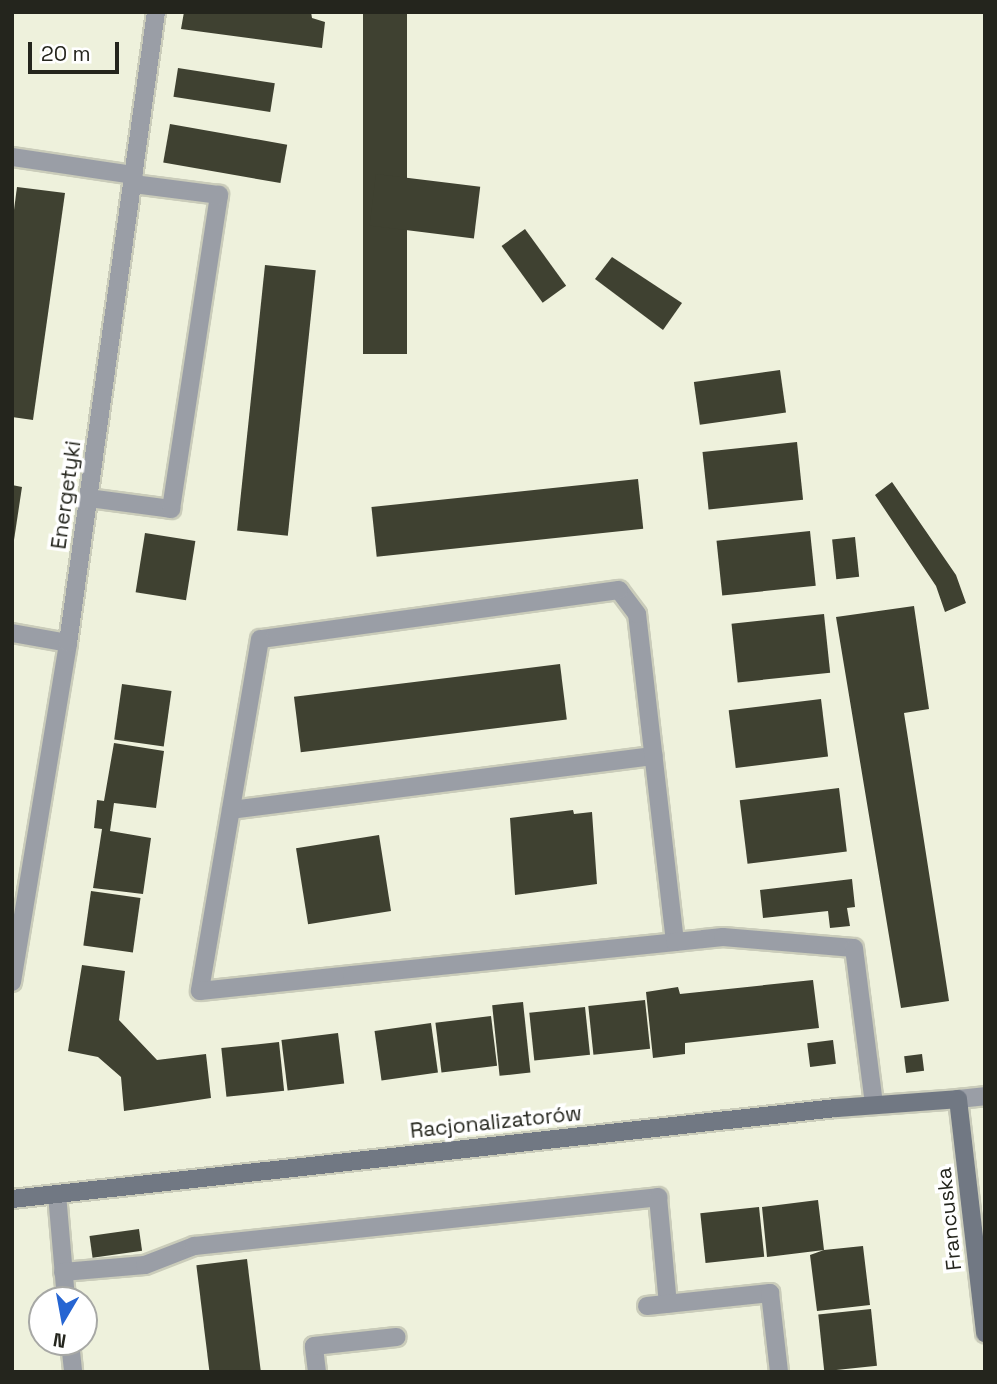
<!DOCTYPE html>
<meta charset="utf-8">
<style>
body{margin:0}
#map{position:relative;width:997px;height:1384px;overflow:hidden;background:#eef1dc;font-family:"Space Grotesk",sans-serif}
div>[style]{position:absolute}
.building>*{inset:0;background:#3f4131;transform-origin:0 0}
.roads{filter:drop-shadow(2px 0 #caccba) drop-shadow(-2px 0 #caccba) drop-shadow(0 2px #caccba) drop-shadow(0 -2px #caccba)}
.lane>*{height:18px;margin:-9px;padding:0 9px;transform-origin:9px;border-radius:9px;background:#9a9ea6}
.street>*{height:18px;margin:-9px;padding:0 9px;transform-origin:9px;border-radius:9px;background:#9a9ea6}
.secondary>*{height:18px;margin:-9px;padding:0 9px;transform-origin:9px;border-radius:9px;background:#717883}
span{translate:-50% -50%;white-space:nowrap;text-align:center;line-height:1.15;-webkit-text-stroke:7px #fff;paint-order:stroke}
.street-label{font-size:21px;color:#24251d}
.frame{position:absolute;inset:0;border:14px solid #24251d;pointer-events:none}
.north{position:absolute;left:28px;top:1286px;width:70px;height:70px;box-sizing:border-box;background:#fff;border:2px solid #a7a8a5;border-radius:50%;rotate:190deg;font-size:19px;font-weight:700;line-height:28px;text-align:center;color:#24251d}
.north::after{content:'';display:block;margin:auto;width:24px;height:32px;background:#2665d2;clip-path:polygon(50% 0,100% 100%,50% 72%,0 100%)}
.scale{position:absolute;left:28px;top:42px;width:91px;height:32px;box-sizing:border-box;border:4px solid #24251d;border-top:0;padding-left:9px;font-size:21px;line-height:24px;white-space:nowrap;color:#24251d;-webkit-text-stroke:5px #fff;paint-order:stroke}
</style>
<div id="map">
<div class="building">
<div style="clip-path:polygon(184px 12px,311px 12px,312px 18px,325px 22px,322px 48px,181px 29px)"></div>
<div style="left:363px;top:12px;width:44px;height:342px"></div>
<div style="left:178px;top:68px;width:98px;height:29px;rotate:9deg"></div>
<div style="left:170px;top:124px;width:119px;height:39px;rotate:10deg"></div>
<div style="left:376px;top:174px;width:105px;height:52px;rotate:7deg"></div>
<div style="clip-path:polygon(17px 187px,65px 193px,33px 420px,12px 417px,12px 225px)"></div>
<div style="left:525px;top:229px;width:70px;height:29px;rotate:54deg"></div>
<div style="clip-path:polygon(612px 257px,682px 303px,663px 330px,595px 279px)"></div>
<div style="left:265px;top:265px;width:51px;height:267px;rotate:6deg"></div>
<div style="left:780px;top:370px;width:43px;height:87px;rotate:82deg"></div>
<div style="left:797px;top:442px;width:58px;height:95px;rotate:84deg"></div>
<div style="left:638px;top:479px;width:50px;height:268px;rotate:84deg"></div>
<div style="clip-path:polygon(892px 482px,956px 575px,966px 603px,945px 612px,936px 586px,875px 495px)"></div>
<div style="clip-path:polygon(12px 485px,22px 487px,14px 540px,12px 540px)"></div>
<div style="left:810px;top:531px;width:55px;height:94px;rotate:84deg"></div>
<div style="left:145px;top:533px;width:51px;height:60px;rotate:9deg"></div>
<div style="left:855px;top:537px;width:40px;height:23px;rotate:84deg"></div>
<div style="clip-path:polygon(914px 606px,929px 709px,904px 713px,949px 1001px,901px 1008px,836px 617px)"></div>
<div style="left:824px;top:614px;width:59px;height:93px;rotate:84deg"></div>
<div style="left:560px;top:664px;width:56px;height:268px;rotate:83deg"></div>
<div style="left:122px;top:684px;width:50px;height:56px;rotate:8deg"></div>
<div style="left:821px;top:699px;width:58px;height:93px;rotate:83deg"></div>
<div style="clip-path:polygon(114px 743px,164px 751px,156px 808px,114px 803px,110px 831px,151px 838px,143px 894px,93px 888px,102px 829px,94px 828px,97px 800px,104px 801px)"></div>
<div style="left:839px;top:788px;width:64px;height:100px;rotate:83deg"></div>
<div style="clip-path:polygon(573px 810px,574px 814px,592px 812px,597px 884px,515px 895px,510px 818px)"></div>
<div style="left:379px;top:835px;width:77px;height:84px;rotate:81deg"></div>
<div style="clip-path:polygon(852px 879px,855px 907px,847px 908px,850px 926px,830px 928px,828px 911px,763px 918px,760px 890px)"></div>
<div style="left:91px;top:891px;width:50px;height:55px;rotate:8deg"></div>
<div style="clip-path:polygon(82px 965px,125px 971px,119px 1020px,157px 1060px,206px 1054px,211px 1098px,124px 1111px,121px 1077px,98px 1057px,68px 1051px)"></div>
<div style="clip-path:polygon(813px 980px,819px 1028px,685px 1043px,685px 1054px,653px 1058px,646px 992px,678px 987px,680px 994px)"></div>
<div style="left:645px;top:1000px;width:49px;height:57px;rotate:84deg"></div>
<div style="left:523px;top:1002px;width:71px;height:31px;rotate:84deg"></div>
<div style="left:585px;top:1007px;width:48px;height:56px;rotate:84deg"></div>
<div style="left:491px;top:1016px;width:50px;height:56px;rotate:83deg"></div>
<div style="left:431px;top:1023px;width:50px;height:57px;rotate:82deg"></div>
<div style="left:338px;top:1033px;width:51px;height:57px;rotate:83deg"></div>
<div style="left:833px;top:1040px;width:24px;height:26px;rotate:83deg"></div>
<div style="left:279px;top:1042px;width:49px;height:58px;rotate:84deg"></div>
<div style="left:922px;top:1054px;width:17px;height:18px;rotate:83deg"></div>
<div style="clip-path:polygon(818px 1200px,824px 1250px,863px 1246px,870px 1305px,817px 1311px,810px 1255px,824px 1250px,767px 1257px,762px 1207px)"></div>
<div style="left:759px;top:1207px;width:50px;height:59px;rotate:84deg"></div>
<div style="left:139px;top:1229px;width:22px;height:50px;rotate:82deg"></div>
<div style="left:247px;top:1259px;width:114px;height:51px;rotate:83deg"></div>
<div style="left:871px;top:1309px;width:57px;height:53px;rotate:84deg"></div>
</div>
<div class="roads">
<div class="lane">
<div style="left:12px;top:633px;width:57px;rotate:10.1deg"></div>
</div>
<div class="street">
<div style="left:12px;top:157px;width:123px;rotate:8.4deg"></div>
<div style="left:89px;top:498px;width:83px;rotate:7.6deg"></div>
<div style="left:171px;top:509px;width:318px;rotate:-81.3deg"></div>
<div style="left:219px;top:195px;width:87px;rotate:-172.7deg"></div>
<div style="left:231px;top:810px;width:426px;rotate:-7.3deg"></div>
<div style="left:675px;top:942px;width:330px;rotate:-96.6deg"></div>
<div style="left:637px;top:614px;width:30px;rotate:-127deg"></div>
<div style="left:619px;top:590px;width:362px;rotate:172.2deg"></div>
<div style="left:260px;top:639px;width:357px;rotate:99.7deg"></div>
<div style="left:200px;top:991px;width:153px;rotate:-6deg"></div>
<div style="left:352px;top:975px;width:325px;rotate:-5.8deg"></div>
<div style="left:675px;top:942px;width:48px;rotate:-5.9deg"></div>
<div style="left:723px;top:937px;width:131px;rotate:4.8deg"></div>
<div style="left:854px;top:948px;width:157px;rotate:82.7deg"></div>
<div style="left:12px;top:982px;width:344px;rotate:-80.6deg"></div>
<div style="left:68px;top:643px;width:637px;rotate:-82.06deg"></div>
<div style="left:958px;top:1099px;width:27px;rotate:-6deg"></div>
<div style="left:57px;top:1194px;width:106px;rotate:85.1deg"></div>
<div style="left:63px;top:1272px;width:82px;rotate:-4.9deg"></div>
<div style="left:145px;top:1265px;width:53px;rotate:-21.2deg"></div>
<div style="left:194px;top:1246px;width:467px;rotate:-6deg"></div>
<div style="left:658px;top:1197px;width:107px;rotate:84.7deg"></div>
<div style="left:647px;top:1306px;width:124px;rotate:-6deg"></div>
<div style="left:770px;top:1293px;width:80px;rotate:83.5deg"></div>
<div style="left:70px;top:1342px;width:30px;rotate:84deg"></div>
<div style="left:317px;top:1372px;width:26px;rotate:-97deg"></div>
<div style="left:314px;top:1346px;width:83px;rotate:-6.2deg"></div>
</div>
<div class="secondary">
<div style="left:12px;top:1199px;width:829px;rotate:-6.3deg"></div>
<div style="left:836px;top:1108px;width:122px;rotate:-4.2deg"></div>
<div style="left:958px;top:1099px;width:236px;rotate:83.4deg"></div>
</div>
</div>
<div class="street-label">
<span style="left:66px;top:495px;rotate:-82deg">Energetyki</span>
<span style="left:496px;top:1122px;rotate:-6deg">Racjonalizatorów</span>
<span style="left:949px;top:1219px;rotate:-96deg">Francuska</span>
</div>
<div class="frame"></div>
<div class="north">N</div>
<div class="scale">20 m</div>
</div>
